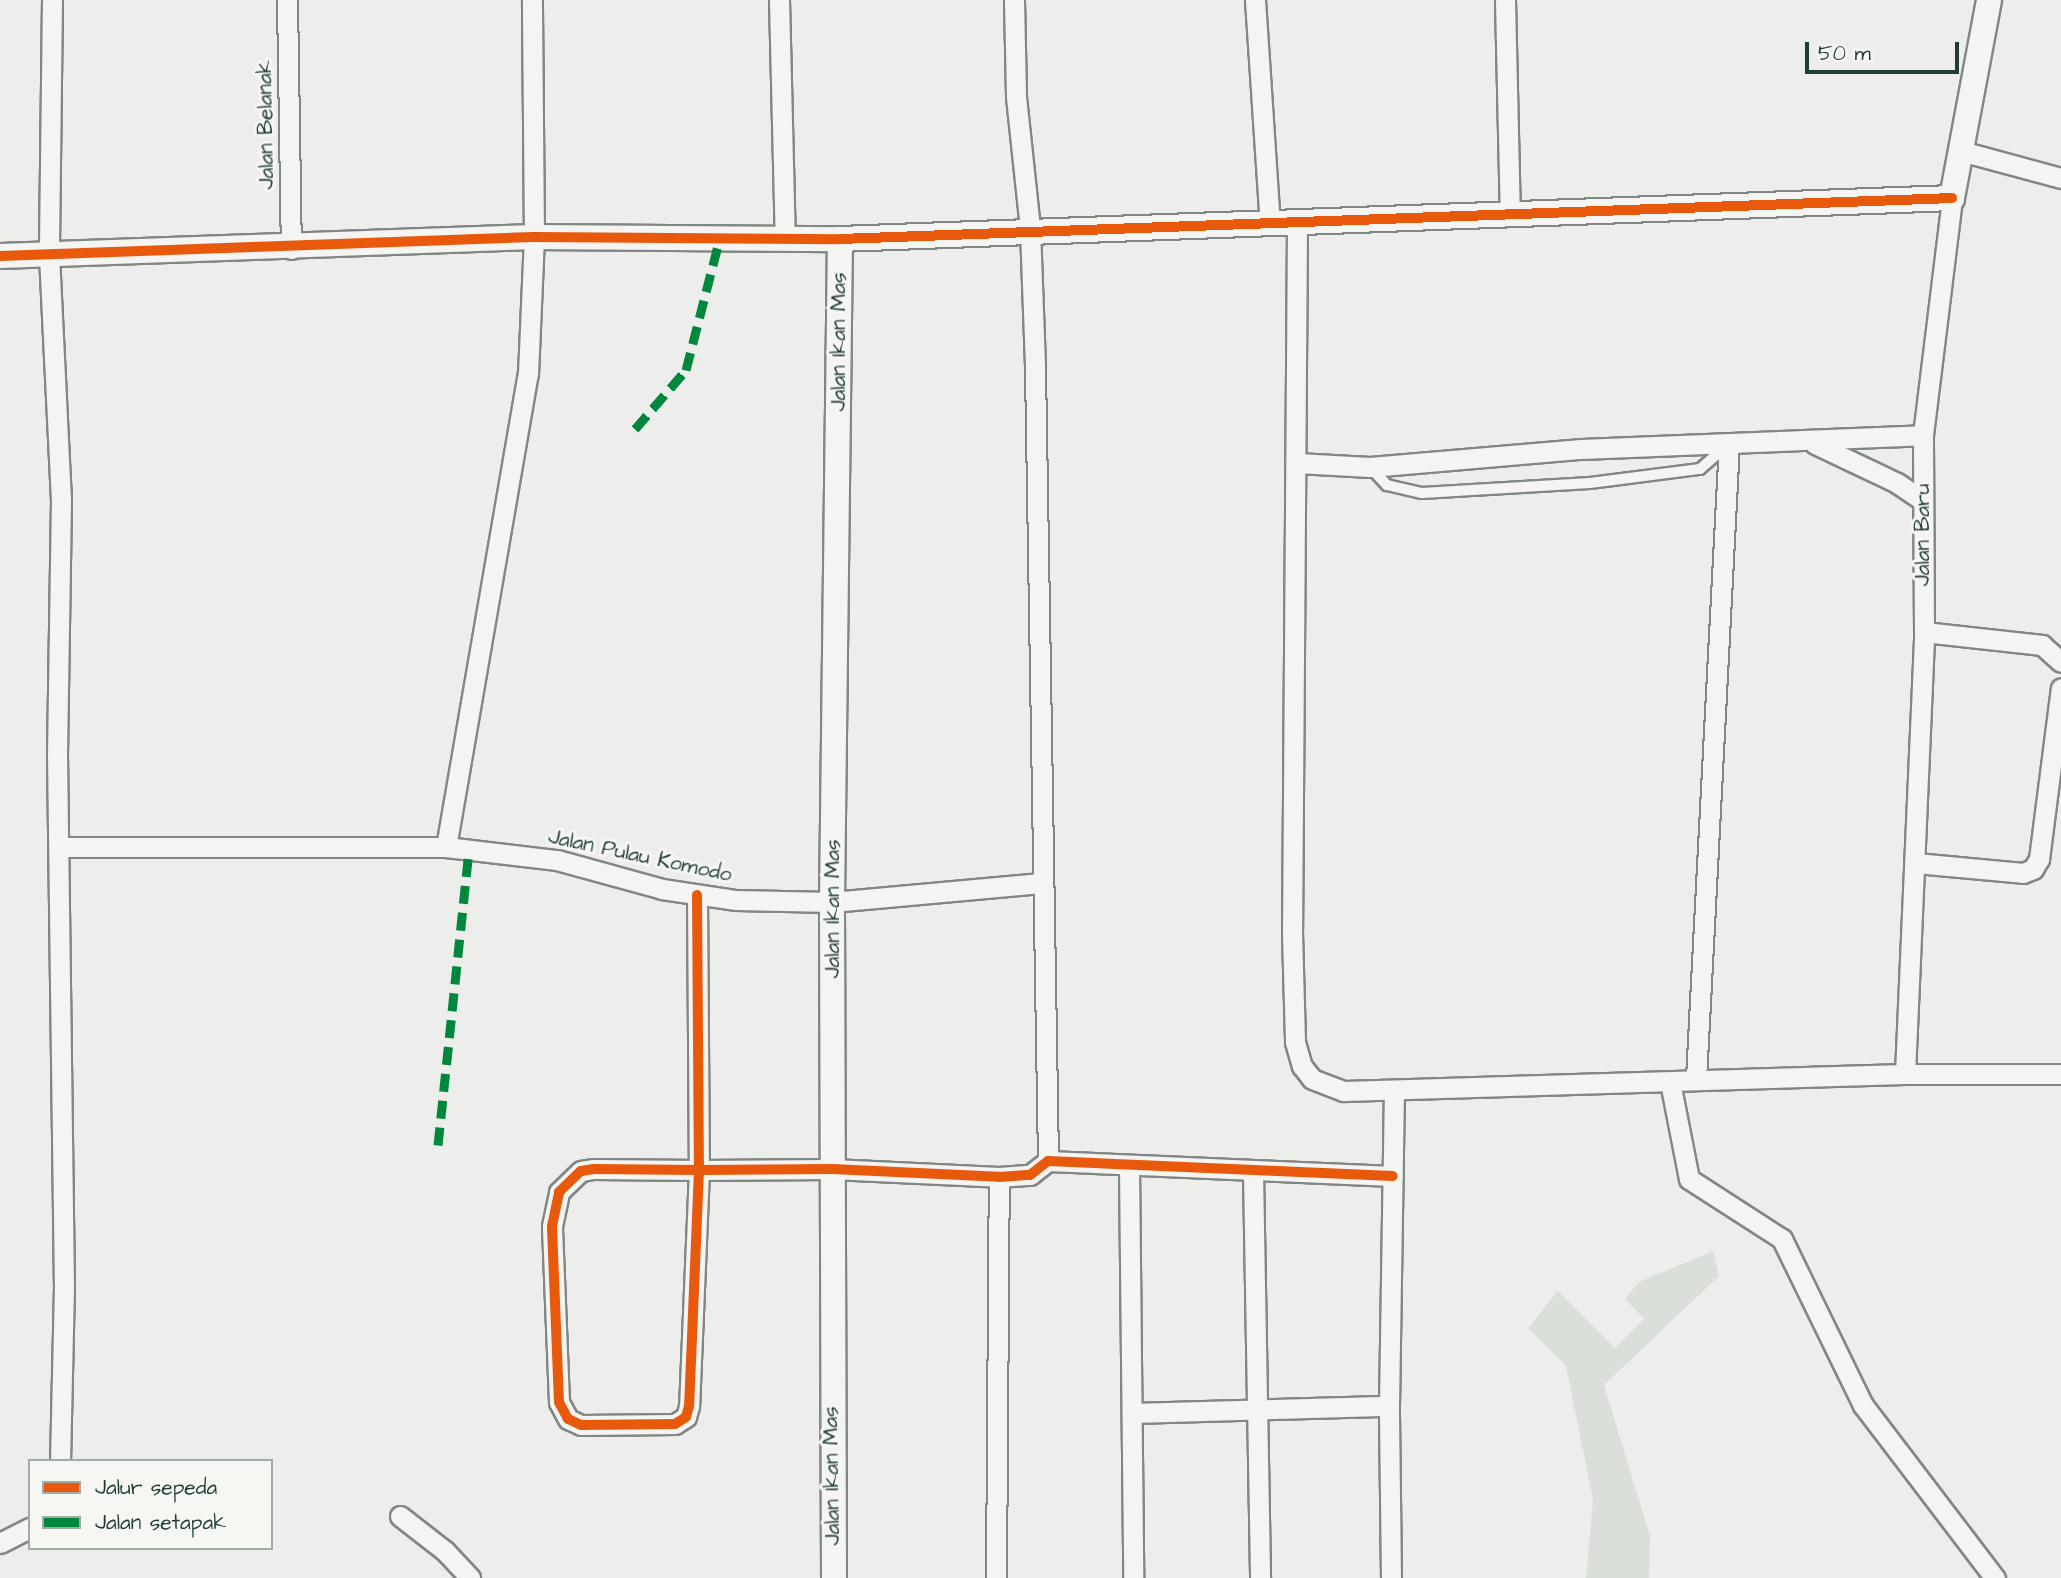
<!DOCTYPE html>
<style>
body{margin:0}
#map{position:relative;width:2061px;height:1578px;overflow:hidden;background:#edeeeb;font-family:"Architects Daughter",sans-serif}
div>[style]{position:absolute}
.green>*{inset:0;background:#dadfda}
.roads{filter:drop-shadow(2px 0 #818784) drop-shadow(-2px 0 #818784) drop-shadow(0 2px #818784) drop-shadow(0 -2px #818784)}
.service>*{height:10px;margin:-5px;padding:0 5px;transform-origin:5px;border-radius:5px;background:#f4f4f2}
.minor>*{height:19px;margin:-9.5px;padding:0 9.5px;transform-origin:9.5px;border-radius:9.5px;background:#f4f4f2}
.tertiary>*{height:24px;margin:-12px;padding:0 12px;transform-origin:12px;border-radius:12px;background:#f4f4f2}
.quiet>*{height:9px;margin-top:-4.5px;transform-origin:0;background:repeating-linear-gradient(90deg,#00873e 0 18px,transparent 0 27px)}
.cycleway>*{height:10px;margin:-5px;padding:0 5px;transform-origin:5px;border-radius:5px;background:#e8590c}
span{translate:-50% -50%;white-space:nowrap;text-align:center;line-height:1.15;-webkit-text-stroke:6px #f6f6f2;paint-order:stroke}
.street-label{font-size:21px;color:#1f3d34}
.legend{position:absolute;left:28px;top:1459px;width:245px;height:91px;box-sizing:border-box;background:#f6f6f2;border:2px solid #a0aca6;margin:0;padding:9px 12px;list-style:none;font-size:21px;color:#1f3d34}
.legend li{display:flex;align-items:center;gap:14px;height:35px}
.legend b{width:35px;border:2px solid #a0aca6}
.scale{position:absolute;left:1805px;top:42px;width:154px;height:32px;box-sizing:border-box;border:4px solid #1f3d34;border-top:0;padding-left:9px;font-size:21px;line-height:24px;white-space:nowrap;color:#1f3d34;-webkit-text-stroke:5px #f6f6f2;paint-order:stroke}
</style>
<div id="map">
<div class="green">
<div style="clip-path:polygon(1713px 1251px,1719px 1276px,1604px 1385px,1650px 1536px,1649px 1578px,1586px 1578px,1593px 1500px,1566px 1366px,1528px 1328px,1558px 1291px,1615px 1348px,1644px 1319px,1625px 1299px,1639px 1282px)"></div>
</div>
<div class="roads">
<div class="service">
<div style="left:1370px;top:467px;width:25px;rotate:47deg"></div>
<div style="left:1387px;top:485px;width:36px;rotate:13deg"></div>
<div style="left:1422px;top:493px;width:168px;rotate:-3.4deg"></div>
<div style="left:1590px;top:483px;width:111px;rotate:-7.3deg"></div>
<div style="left:1700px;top:469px;width:37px;rotate:-41deg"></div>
</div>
<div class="minor">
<div style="left:52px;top:0;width:255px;rotate:90.7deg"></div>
<div style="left:49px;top:255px;width:245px;rotate:87.2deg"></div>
<div style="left:61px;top:500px;width:254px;rotate:90.9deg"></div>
<div style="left:57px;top:754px;width:532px;rotate:89.25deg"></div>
<div style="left:64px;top:1286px;width:175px;rotate:91.3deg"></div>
<div style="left:287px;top:0;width:249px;rotate:89.1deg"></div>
<div style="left:779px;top:0;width:238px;rotate:88.6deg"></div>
<div style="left:1014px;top:0;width:97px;rotate:88.8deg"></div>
<div style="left:1016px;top:97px;width:133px;rotate:83.9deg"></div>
<div style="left:1030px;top:229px;width:139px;rotate:87.9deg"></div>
<div style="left:1035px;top:368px;width:793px;rotate:89.06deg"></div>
<div style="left:1255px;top:0;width:225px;rotate:86.2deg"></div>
<div style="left:1505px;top:0;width:216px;rotate:88.7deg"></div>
<div style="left:1961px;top:151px;width:104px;rotate:15.1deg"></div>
<div style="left:1297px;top:225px;width:708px;rotate:90.4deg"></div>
<div style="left:1292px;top:933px;width:109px;rotate:88.4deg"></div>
<div style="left:1295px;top:1042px;width:25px;rotate:74deg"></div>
<div style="left:1302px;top:1066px;width:16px;rotate:52deg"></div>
<div style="left:1312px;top:1079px;width:34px;rotate:21deg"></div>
<div style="left:1344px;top:1091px;width:561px;rotate:-1.74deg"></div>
<div style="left:1905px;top:1074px;width:156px"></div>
<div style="left:1815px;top:444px;width:91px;rotate:25.4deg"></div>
<div style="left:1897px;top:483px;width:30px;rotate:34deg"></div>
<div style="left:1297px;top:463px;width:73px;rotate:3.1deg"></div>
<div style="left:1370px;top:467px;width:212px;rotate:-4.9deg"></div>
<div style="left:1581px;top:449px;width:342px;rotate:-2.3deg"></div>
<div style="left:1924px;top:632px;width:119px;rotate:6.3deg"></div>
<div style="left:2042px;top:645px;width:25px;rotate:42deg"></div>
<div style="left:60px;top:847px;width:386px"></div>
<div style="left:446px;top:847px;width:112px;rotate:6.7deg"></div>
<div style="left:557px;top:860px;width:109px;rotate:15.4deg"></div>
<div style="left:662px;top:889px;width:75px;rotate:8.5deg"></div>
<div style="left:736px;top:900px;width:96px;rotate:1.2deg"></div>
<div style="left:832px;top:902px;width:210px;rotate:-5.2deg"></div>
<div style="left:446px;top:847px;width:480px;rotate:-80.2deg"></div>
<div style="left:528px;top:374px;width:137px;rotate:-87.5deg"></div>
<div style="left:534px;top:237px;width:237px;rotate:-90.5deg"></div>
<div style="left:1916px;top:863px;width:107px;rotate:5.3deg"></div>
<div style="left:2023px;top:873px;width:11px;rotate:-22deg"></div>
<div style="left:2033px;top:869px;width:12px;rotate:-59deg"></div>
<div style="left:2039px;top:859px;width:172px;rotate:-82.7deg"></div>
<div style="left:697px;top:895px;width:275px;rotate:89.6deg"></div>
<div style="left:699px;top:1170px;width:236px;rotate:92.4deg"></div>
<div style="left:689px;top:1406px;width:11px;rotate:105deg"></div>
<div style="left:686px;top:1417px;width:13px;rotate:148deg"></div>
<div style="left:675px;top:1424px;width:94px;rotate:179.4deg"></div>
<div style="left:581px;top:1425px;width:14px;rotate:-155deg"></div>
<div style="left:568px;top:1419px;width:19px;rotate:-118deg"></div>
<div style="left:559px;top:1402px;width:176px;rotate:-92.3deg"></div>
<div style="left:552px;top:1226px;width:35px;rotate:-78deg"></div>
<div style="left:559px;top:1192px;width:30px;rotate:-44deg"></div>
<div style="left:581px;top:1171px;width:13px;rotate:-9deg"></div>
<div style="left:594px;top:1169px;width:105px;rotate:0.5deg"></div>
<div style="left:699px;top:1170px;width:133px;rotate:-0.4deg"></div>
<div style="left:832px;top:1169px;width:167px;rotate:2.7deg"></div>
<div style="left:999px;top:1177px;width:31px;rotate:-4deg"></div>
<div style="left:1030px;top:1175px;width:23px;rotate:-38deg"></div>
<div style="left:1048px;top:1161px;width:345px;rotate:2.5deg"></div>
<div style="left:1905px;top:1074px;width:442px;rotate:-87.5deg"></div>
<div style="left:1924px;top:632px;width:197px;rotate:-90.3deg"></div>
<div style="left:1923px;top:435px;width:239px;rotate:-83deg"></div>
<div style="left:1696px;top:1079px;width:636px;rotate:-87.03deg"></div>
<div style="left:1670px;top:1082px;width:99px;rotate:78.9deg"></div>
<div style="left:1689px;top:1179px;width:111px;rotate:32.8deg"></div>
<div style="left:1782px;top:1239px;width:185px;rotate:64deg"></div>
<div style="left:1863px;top:1405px;width:218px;rotate:52.7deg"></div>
<div style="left:1129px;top:1167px;width:411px;rotate:89.4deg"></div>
<div style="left:1253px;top:1172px;width:406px;rotate:89deg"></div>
<div style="left:1133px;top:1413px;width:256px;rotate:-1.6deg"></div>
<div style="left:400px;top:1516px;width:57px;rotate:37.9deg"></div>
<div style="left:445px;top:1551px;width:37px;rotate:47deg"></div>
<div style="left:0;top:1543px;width:34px;rotate:-27deg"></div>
<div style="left:996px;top:1578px;width:401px;rotate:-89.6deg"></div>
<div style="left:1391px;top:1578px;width:172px;rotate:-90.7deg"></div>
<div style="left:1389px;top:1406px;width:316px;rotate:-89.1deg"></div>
</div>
<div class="tertiary">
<div style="left:0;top:256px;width:534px;rotate:-2.04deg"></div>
<div style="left:534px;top:237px;width:306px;rotate:0.4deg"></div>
<div style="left:840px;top:239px;width:1113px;rotate:-2.11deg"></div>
<div style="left:1952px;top:198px;width:201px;rotate:-79.4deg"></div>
<div style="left:834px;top:1578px;width:676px;rotate:-90.17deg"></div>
<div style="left:832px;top:902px;width:663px;rotate:-89.31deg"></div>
</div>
</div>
<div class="quiet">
<div style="left:635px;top:429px;width:78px;rotate:-49.2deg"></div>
<div style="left:686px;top:370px;width:136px;rotate:-75.6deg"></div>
<div style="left:438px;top:1145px;width:297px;rotate:-84deg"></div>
</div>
<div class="cycleway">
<div style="left:0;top:256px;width:534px;rotate:-2.04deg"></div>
<div style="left:534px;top:237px;width:306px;rotate:0.4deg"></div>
<div style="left:840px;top:239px;width:1113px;rotate:-2.11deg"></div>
<div style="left:697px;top:895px;width:275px;rotate:89.6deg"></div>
<div style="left:699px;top:1170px;width:236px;rotate:92.4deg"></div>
<div style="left:689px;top:1406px;width:11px;rotate:105deg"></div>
<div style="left:686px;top:1417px;width:13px;rotate:148deg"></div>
<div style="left:675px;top:1424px;width:94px;rotate:179.4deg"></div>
<div style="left:581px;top:1425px;width:14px;rotate:-155deg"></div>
<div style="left:568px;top:1419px;width:19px;rotate:-118deg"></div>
<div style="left:559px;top:1402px;width:176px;rotate:-92.3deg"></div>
<div style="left:552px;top:1226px;width:35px;rotate:-78deg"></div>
<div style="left:559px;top:1192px;width:30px;rotate:-44deg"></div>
<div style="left:581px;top:1171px;width:13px;rotate:-9deg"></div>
<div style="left:594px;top:1169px;width:105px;rotate:0.5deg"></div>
<div style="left:699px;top:1170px;width:133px;rotate:-0.4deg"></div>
<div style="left:832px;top:1169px;width:167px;rotate:2.7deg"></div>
<div style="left:999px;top:1177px;width:31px;rotate:-4deg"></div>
<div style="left:1030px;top:1175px;width:23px;rotate:-38deg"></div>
<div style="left:1048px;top:1161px;width:345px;rotate:2.5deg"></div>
</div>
<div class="street-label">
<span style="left:266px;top:125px;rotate:-91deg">Jalan Belanak</span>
<span style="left:839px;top:342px;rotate:-90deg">Jalan Ikan Mas</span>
<span style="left:1923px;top:535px;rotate:-90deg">Jalan Baru</span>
<span style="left:640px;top:856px;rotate:12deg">Jalan Pulau Komodo</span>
<span style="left:833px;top:909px;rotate:-90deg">Jalan Ikan Mas</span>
<span style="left:832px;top:1476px;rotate:-91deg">Jalan Ikan Mas</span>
</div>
<ul class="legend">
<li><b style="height:9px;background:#e8590c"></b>Jalur sepeda</li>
<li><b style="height:9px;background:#00873e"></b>Jalan setapak</li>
</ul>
<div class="scale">50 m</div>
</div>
